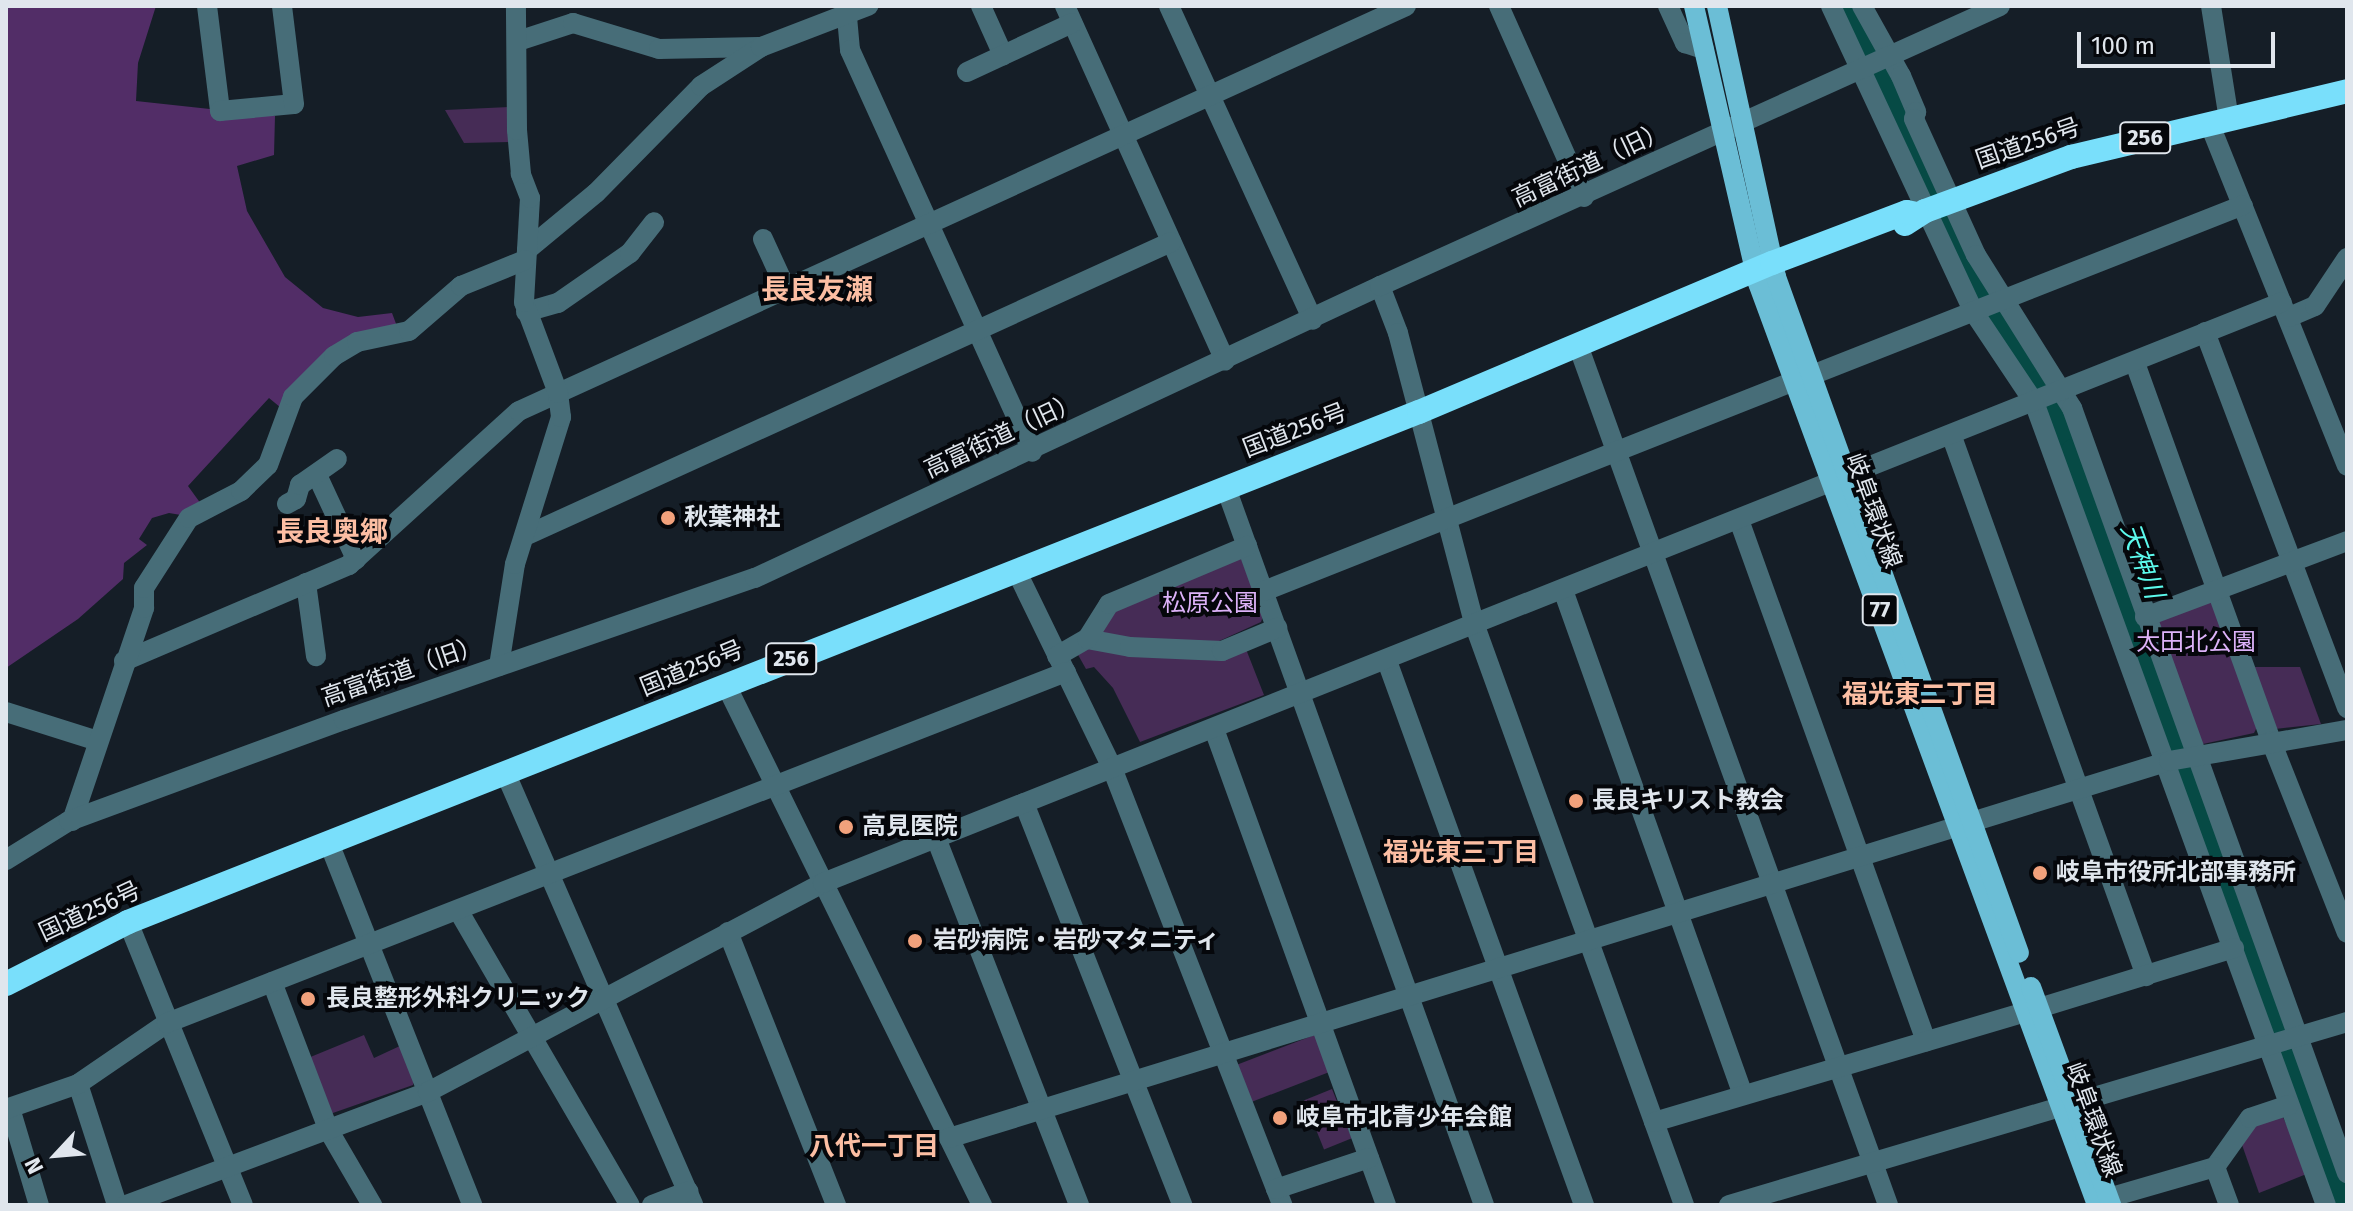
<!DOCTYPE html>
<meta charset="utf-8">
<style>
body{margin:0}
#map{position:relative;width:2353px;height:1211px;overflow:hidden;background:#151e27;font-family:"Fira Sans","Noto Sans JP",sans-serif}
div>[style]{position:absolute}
.green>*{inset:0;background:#462c56;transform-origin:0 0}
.forest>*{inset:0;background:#522d67}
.river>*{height:24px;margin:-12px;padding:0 12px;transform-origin:12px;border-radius:12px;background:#064a45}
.minor>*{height:20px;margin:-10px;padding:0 10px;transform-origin:10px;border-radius:10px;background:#476d78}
.major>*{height:20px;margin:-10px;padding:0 10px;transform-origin:10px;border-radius:10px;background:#6bbed6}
.highway>*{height:24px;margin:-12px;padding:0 12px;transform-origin:12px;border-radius:12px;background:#79dffb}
.dots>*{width:22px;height:22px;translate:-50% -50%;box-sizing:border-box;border:4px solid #05070b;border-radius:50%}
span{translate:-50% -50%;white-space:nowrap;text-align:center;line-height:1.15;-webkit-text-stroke:8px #05070b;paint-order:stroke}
.shield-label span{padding:2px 6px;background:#05070b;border:2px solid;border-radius:6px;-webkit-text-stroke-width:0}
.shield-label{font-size:22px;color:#e0e6ed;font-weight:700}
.street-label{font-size:24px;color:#e0e6ed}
.poi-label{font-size:24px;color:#e0e6ed;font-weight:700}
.left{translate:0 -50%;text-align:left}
.park-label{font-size:24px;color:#ddb2f9}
.water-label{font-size:26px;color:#5cfaed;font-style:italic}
.neighbourhood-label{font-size:26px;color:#fcbea3;font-weight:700}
.quarter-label{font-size:28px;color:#fcbea3;font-weight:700}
.frame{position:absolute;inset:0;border:8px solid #e0e6ed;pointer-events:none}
.north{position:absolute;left:16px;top:1115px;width:80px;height:80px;-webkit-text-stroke:6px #05070b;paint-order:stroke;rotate:244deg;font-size:22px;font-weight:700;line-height:32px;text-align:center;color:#e0e6ed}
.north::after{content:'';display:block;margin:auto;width:28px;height:36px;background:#e0e6ed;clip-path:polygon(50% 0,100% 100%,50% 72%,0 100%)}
.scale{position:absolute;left:2077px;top:32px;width:198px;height:36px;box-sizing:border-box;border:4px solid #e0e6ed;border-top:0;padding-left:10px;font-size:24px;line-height:28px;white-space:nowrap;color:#e0e6ed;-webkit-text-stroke:6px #05070b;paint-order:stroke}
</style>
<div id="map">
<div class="green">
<div style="clip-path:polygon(509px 107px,515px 142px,464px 143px,445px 110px)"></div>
<div style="clip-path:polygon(1241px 558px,1263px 616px,1261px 622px,1217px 642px,1099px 637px,1115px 600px)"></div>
<div style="clip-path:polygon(2206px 599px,2215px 603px,2258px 725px,2254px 733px,2203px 744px,2195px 737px,2154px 619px)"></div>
<div style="clip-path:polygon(1089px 644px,1244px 644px,1264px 695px,1140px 742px,1113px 688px,1094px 667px,1086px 669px,1077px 653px)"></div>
<div style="clip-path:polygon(2254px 667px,2300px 667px,2321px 724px,2275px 729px)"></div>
<div style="left:1317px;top:1034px;width:40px;height:85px;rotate:69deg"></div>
<div style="clip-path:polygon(364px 1035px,374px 1058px,402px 1045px,415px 1074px,413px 1085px,330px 1114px,308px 1058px)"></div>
<div style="left:1332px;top:1089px;width:53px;height:30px;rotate:68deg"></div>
<div style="clip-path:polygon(2281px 1113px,2309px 1173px,2259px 1193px,2241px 1142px,2253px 1123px)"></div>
</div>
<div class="forest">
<div style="clip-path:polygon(6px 6px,156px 6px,138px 63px,136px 101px,275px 116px,274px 155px,237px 166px,247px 211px,285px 277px,323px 308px,358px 317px,392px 313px,398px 329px,371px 336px,286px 412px,269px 398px,188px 486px,201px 504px,187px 516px,169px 513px,152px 518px,139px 539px,147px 545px,124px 563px,123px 579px,78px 619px,6px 668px)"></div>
</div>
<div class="river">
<div style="left:1849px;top:6px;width:194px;rotate:65.9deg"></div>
<div style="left:1928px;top:183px;width:133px;rotate:62.7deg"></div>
<div style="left:1989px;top:301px;width:96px;rotate:57.8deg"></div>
<div style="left:2040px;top:382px;width:76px;rotate:64.4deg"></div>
<div style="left:2073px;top:451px;width:802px;rotate:70.1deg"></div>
</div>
<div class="minor">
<div style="left:207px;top:6px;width:106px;rotate:82.9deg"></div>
<div style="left:220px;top:111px;width:74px;rotate:-5.4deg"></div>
<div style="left:294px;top:104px;width:99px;rotate:-97deg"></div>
<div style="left:846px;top:6px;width:44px;rotate:84.8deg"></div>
<div style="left:850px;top:50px;width:441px;rotate:65.6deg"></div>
<div style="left:981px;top:6px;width:54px;rotate:65.8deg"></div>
<div style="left:1065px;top:6px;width:389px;rotate:65.7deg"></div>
<div style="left:1169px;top:6px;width:345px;rotate:65.4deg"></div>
<div style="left:1499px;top:6px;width:209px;rotate:66deg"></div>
<div style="left:1668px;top:6px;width:41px;rotate:65.3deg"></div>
<div style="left:1685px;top:43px;width:20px;rotate:18deg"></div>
<div style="left:1831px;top:6px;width:336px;rotate:65deg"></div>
<div style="left:1973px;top:311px;width:110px;rotate:56.2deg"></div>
<div style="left:2034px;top:402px;width:854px;rotate:70.02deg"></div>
<div style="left:1862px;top:6px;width:80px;rotate:60.9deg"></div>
<div style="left:1901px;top:76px;width:39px;rotate:67deg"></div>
<div style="left:1916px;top:112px;width:7px;rotate:106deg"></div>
<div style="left:1914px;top:119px;width:149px;rotate:65.5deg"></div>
<div style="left:1976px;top:255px;width:181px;rotate:57.9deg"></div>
<div style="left:2072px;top:408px;width:813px;rotate:70.23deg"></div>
<div style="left:2211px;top:6px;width:115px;rotate:81deg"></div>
<div style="left:518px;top:41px;width:58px;rotate:-18.1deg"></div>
<div style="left:573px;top:23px;width:90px;rotate:16.8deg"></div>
<div style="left:659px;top:49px;width:100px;rotate:-1.1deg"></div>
<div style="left:967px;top:72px;width:116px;rotate:-25deg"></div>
<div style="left:2210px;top:125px;width:367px;rotate:68.1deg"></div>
<div style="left:763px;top:239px;width:55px;rotate:65.3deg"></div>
<div style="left:527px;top:250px;width:89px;rotate:-39.6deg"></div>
<div style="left:596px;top:193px;width:150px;rotate:-45.5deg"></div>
<div style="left:701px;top:86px;width:72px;rotate:-33deg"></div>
<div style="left:761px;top:47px;width:115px;rotate:-21deg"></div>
<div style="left:1380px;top:286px;width:50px;rotate:69deg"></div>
<div style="left:1398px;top:333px;width:303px;rotate:75.3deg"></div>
<div style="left:1475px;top:626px;width:616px;rotate:70.15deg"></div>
<div style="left:526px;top:312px;width:33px;rotate:-16deg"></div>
<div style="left:558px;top:303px;width:88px;rotate:-34.8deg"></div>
<div style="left:630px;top:253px;width:39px;rotate:-52deg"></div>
<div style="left:2289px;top:317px;width:28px;rotate:-23deg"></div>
<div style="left:2315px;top:306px;width:58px;rotate:-56.3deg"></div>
<div style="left:2205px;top:332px;width:402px;rotate:69.3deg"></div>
<div style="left:1579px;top:348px;width:911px;rotate:70.17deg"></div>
<div style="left:2135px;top:363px;width:402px;rotate:70.2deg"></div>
<div style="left:2271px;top:741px;width:206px;rotate:68.4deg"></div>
<div style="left:1812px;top:375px;width:463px;rotate:-21.5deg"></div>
<div style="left:1952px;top:437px;width:573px;rotate:70.2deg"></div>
<div style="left:317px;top:475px;width:93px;rotate:65.1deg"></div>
<div style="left:1226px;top:488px;width:762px;rotate:70.21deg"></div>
<div style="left:287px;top:504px;width:10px;rotate:-29deg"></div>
<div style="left:296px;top:499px;width:15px;rotate:-74deg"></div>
<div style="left:300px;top:485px;width:45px;rotate:-35.1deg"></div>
<div style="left:1739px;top:520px;width:554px;rotate:70.26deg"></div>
<div style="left:525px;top:536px;width:710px;rotate:-24.47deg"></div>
<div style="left:1016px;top:570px;width:220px;rotate:64.1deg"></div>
<div style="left:1112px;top:768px;width:469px;rotate:68.7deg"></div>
<div style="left:306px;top:583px;width:74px;rotate:82.2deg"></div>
<div style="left:1563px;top:590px;width:536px;rotate:70.38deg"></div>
<div style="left:1264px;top:591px;width:573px;rotate:-21.6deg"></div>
<div style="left:2145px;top:617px;width:216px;rotate:-20.6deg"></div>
<div style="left:1087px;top:639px;width:44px;rotate:10.5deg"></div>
<div style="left:1130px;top:647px;width:92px;rotate:2.5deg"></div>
<div style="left:1222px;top:651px;width:60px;rotate:-22.7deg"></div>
<div style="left:1057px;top:656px;width:34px;rotate:-30deg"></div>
<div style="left:1087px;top:639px;width:41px;rotate:-57.8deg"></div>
<div style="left:1109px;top:604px;width:150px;rotate:-22.8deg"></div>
<div style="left:124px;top:661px;width:245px;rotate:-23.1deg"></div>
<div style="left:349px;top:565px;width:229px;rotate:-42.2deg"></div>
<div style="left:519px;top:411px;width:975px;rotate:-24.54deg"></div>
<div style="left:1387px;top:661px;width:579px;rotate:70.09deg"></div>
<div style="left:499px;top:666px;width:103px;rotate:-81.1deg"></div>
<div style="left:515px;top:564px;width:154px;rotate:-72.6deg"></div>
<div style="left:561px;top:417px;width:24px;rotate:-97deg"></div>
<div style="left:558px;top:393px;width:97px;rotate:-110.5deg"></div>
<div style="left:524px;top:302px;width:104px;rotate:-86.7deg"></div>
<div style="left:530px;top:198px;width:26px;rotate:-111deg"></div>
<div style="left:521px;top:174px;width:44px;rotate:-95.2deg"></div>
<div style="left:517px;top:130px;width:124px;rotate:-90.5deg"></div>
<div style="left:726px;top:685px;width:580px;rotate:63.79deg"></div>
<div style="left:6px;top:712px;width:93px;rotate:17.5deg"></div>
<div style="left:1214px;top:729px;width:506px;rotate:70.13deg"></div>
<div style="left:505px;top:772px;width:472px;rotate:66.5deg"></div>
<div style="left:1024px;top:803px;width:432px;rotate:68.5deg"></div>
<div style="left:72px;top:821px;width:225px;rotate:-71.3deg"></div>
<div style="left:144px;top:608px;width:20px;rotate:-90deg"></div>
<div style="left:144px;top:588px;width:83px;rotate:-57.3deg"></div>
<div style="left:189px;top:518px;width:59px;rotate:-27.4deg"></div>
<div style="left:241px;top:491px;width:37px;rotate:-44deg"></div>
<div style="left:268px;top:465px;width:72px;rotate:-69.8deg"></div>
<div style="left:293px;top:397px;width:58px;rotate:-45deg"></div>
<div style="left:334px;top:356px;width:27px;rotate:-31deg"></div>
<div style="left:357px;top:342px;width:53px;rotate:-11.9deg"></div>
<div style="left:409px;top:331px;width:69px;rotate:-40.9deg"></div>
<div style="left:461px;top:286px;width:69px;rotate:-22.1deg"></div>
<div style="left:936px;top:838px;width:394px;rotate:68.7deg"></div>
<div style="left:329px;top:843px;width:389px;rotate:68.4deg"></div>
<div style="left:6px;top:860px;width:74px;rotate:-31.8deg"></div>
<div style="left:69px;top:821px;width:293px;rotate:-20.2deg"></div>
<div style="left:344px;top:720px;width:435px;rotate:-19.1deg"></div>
<div style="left:755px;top:578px;width:690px;rotate:-25.04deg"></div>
<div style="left:1380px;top:286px;width:680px;rotate:-24.3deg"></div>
<div style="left:458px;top:910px;width:341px;rotate:59.8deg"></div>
<div style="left:128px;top:922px;width:305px;rotate:67.9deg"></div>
<div style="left:728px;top:932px;width:294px;rotate:68.4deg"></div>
<div style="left:272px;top:982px;width:160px;rotate:69.1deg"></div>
<div style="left:329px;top:1131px;width:86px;rotate:59.8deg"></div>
<div style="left:2039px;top:1008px;width:204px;rotate:-17.1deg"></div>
<div style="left:78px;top:1084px;width:127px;rotate:72.1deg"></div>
<div style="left:10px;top:1108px;width:101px;rotate:73.4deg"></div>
<div style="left:6px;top:1109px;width:76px;rotate:-19.1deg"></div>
<div style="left:78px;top:1084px;width:108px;rotate:-34.4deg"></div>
<div style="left:167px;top:1023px;width:965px;rotate:-21.33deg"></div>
<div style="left:1654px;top:1122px;width:387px;rotate:-16.5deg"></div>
<div style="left:949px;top:1138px;width:1277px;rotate:-17.17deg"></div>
<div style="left:2169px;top:761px;width:181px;rotate:-9.9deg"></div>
<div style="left:2215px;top:1167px;width:60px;rotate:-54.5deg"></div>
<div style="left:2250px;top:1118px;width:41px;rotate:-18.4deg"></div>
<div style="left:1276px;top:1189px;width:98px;rotate:-18.4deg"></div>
<div style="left:2108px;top:1198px;width:111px;rotate:-16.2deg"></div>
<div style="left:2215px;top:1167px;width:40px;rotate:69.8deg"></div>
<div style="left:126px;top:1205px;width:322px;rotate:-20.5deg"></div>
<div style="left:428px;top:1092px;width:447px;rotate:-27.9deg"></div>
<div style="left:823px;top:883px;width:1570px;rotate:-21.71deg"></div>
<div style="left:652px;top:1205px;width:39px;rotate:-21deg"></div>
<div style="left:1729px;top:1205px;width:645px;rotate:-16.49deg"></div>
</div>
<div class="major">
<div style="left:1694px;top:6px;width:284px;rotate:77deg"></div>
<div style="left:1758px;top:283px;width:982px;rotate:69.81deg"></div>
<div style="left:1717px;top:6px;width:277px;rotate:77.7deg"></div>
<div style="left:1776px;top:277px;width:718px;rotate:70.23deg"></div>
<div style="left:2031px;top:987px;width:232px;rotate:69.8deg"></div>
</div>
<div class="highway">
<div style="left:1905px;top:224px;width:24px;rotate:-33deg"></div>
<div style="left:1925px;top:211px;width:156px;rotate:-20.3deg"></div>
<div style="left:2071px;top:157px;width:284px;rotate:-13.4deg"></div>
<div style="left:6px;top:984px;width:137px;rotate:-26.9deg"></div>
<div style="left:128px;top:922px;width:1388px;rotate:-21.56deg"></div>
<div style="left:1419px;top:412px;width:383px;rotate:-22.9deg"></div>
<div style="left:1772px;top:263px;width:144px;rotate:-20.7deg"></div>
<div style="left:1907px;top:212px;width:10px;rotate:11deg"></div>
</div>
<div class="dots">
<div style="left:668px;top:518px;background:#f1a17c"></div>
<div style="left:1576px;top:801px;background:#f1a17c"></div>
<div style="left:846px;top:827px;background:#f1a17c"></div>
<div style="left:2040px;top:873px;background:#f1a17c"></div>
<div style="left:915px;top:941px;background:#f1a17c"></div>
<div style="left:308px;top:999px;background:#f1a17c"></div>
<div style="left:1280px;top:1118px;background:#f1a17c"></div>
</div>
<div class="shield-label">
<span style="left:2145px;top:138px">256</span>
<span style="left:1880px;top:610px">77</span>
<span style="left:791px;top:659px">256</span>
</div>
<div class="street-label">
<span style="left:2028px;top:144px;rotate:-19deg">国道256号</span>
<span style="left:1590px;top:165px;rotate:-25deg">高富街道（旧）</span>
<span style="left:1295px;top:431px;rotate:-21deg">国道256号</span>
<span style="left:1002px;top:436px;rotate:-25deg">高富街道（旧）</span>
<span style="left:1873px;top:511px;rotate:70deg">岐阜環状線</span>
<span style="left:692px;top:669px;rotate:-22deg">国道256号</span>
<span style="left:402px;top:672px;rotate:-19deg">高富街道（旧）</span>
<span style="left:90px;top:912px;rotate:-25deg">国道256号</span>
<span style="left:2093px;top:1120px;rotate:70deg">岐阜環状線</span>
</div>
<div class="poi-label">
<span class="left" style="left:684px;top:518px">秋葉神社</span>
<span class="left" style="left:1592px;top:801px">長良キリスト教会</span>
<span class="left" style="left:862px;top:827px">高見医院</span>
<span class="left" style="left:2056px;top:873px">岐阜市役所北部事務所</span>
<span class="left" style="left:933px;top:941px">岩砂病院・岩砂マタニティ</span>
<span class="left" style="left:326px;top:999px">長良整形外科クリニック</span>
<span class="left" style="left:1296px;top:1118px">岐阜市北青少年会館</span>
</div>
<div class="park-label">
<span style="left:1210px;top:604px">松原公園</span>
<span style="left:2196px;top:643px">太田北公園</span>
</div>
<div class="water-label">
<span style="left:2142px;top:561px;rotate:70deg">天神川</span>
</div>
<div class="neighbourhood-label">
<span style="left:1920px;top:695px">福光東二丁目</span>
<span style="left:1461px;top:853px">福光東三丁目</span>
<span style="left:874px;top:1147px">八代一丁目</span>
</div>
<div class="quarter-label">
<span style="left:817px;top:290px">長良友瀬</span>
<span style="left:332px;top:532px">長良奥郷</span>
</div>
<div class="frame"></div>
<div class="north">N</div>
<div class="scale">100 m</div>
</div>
